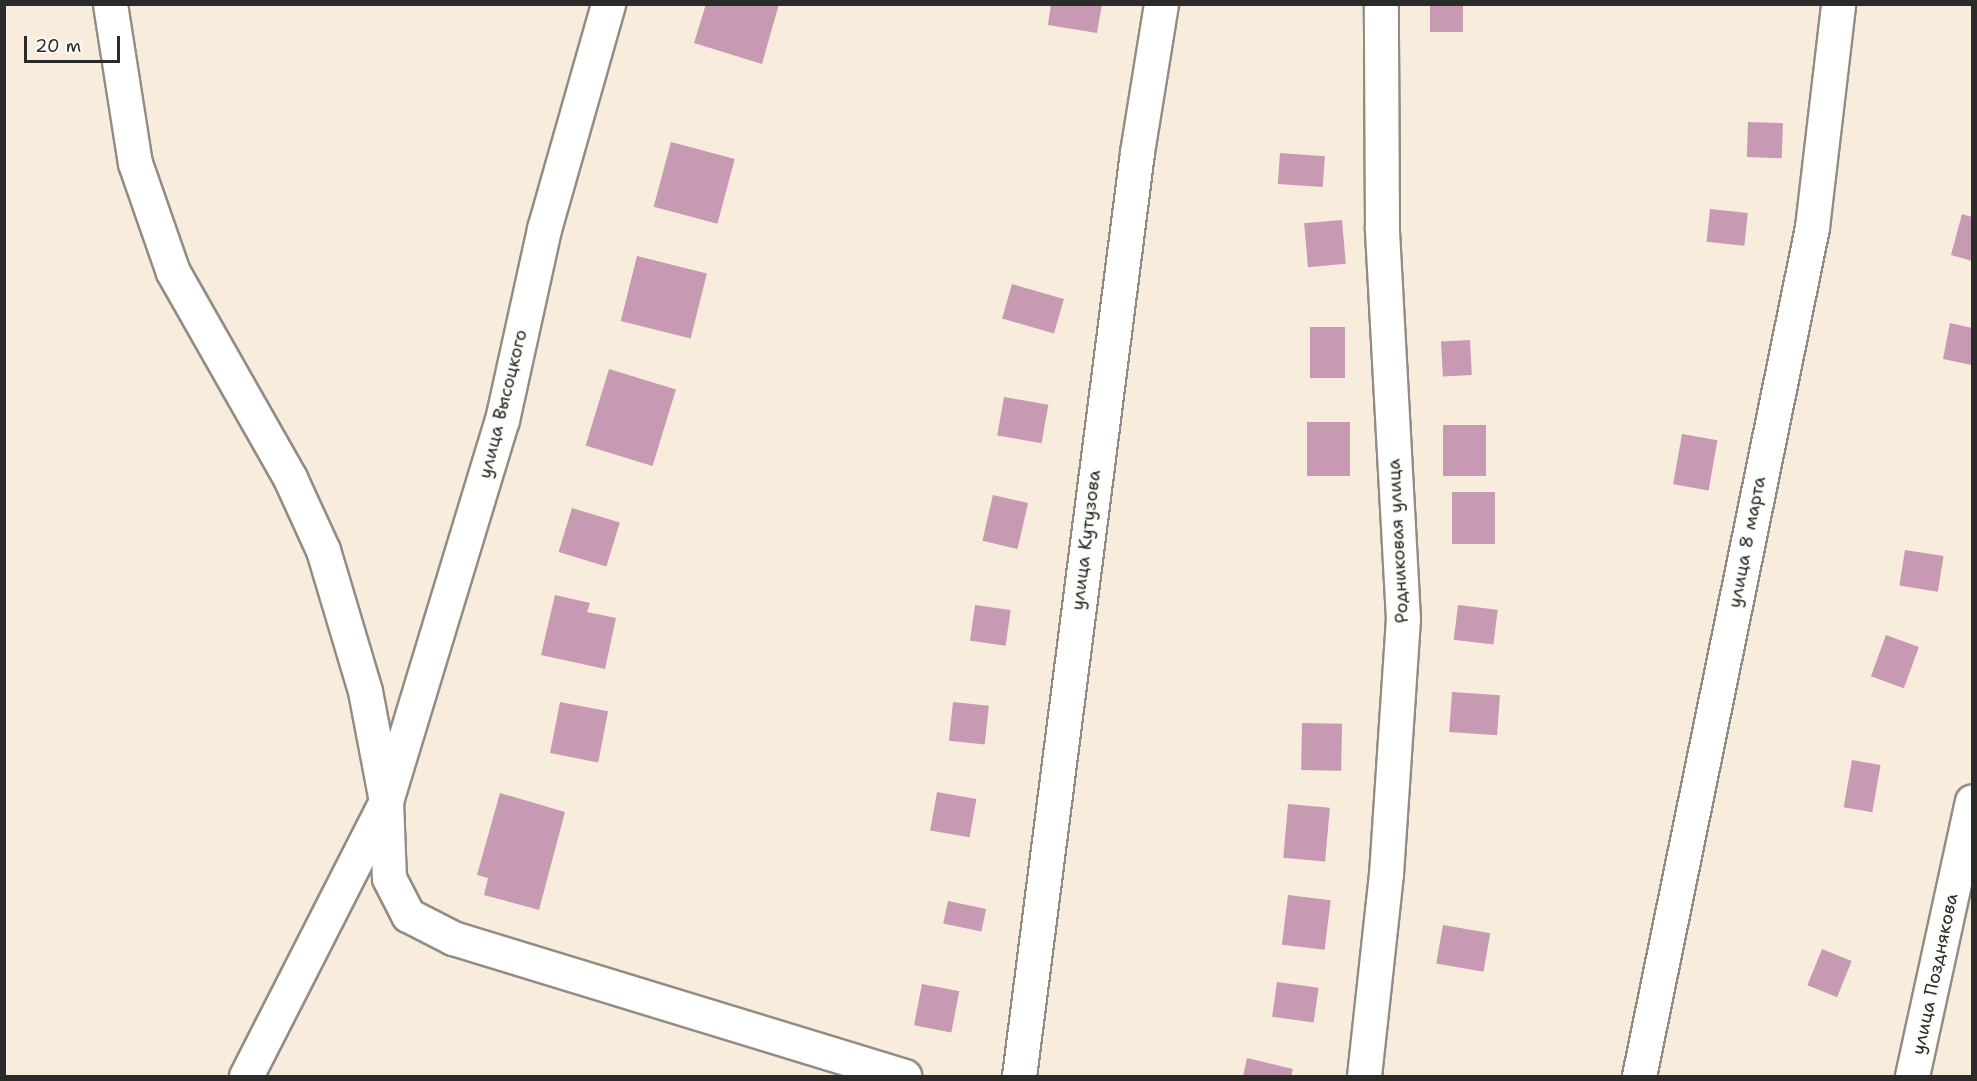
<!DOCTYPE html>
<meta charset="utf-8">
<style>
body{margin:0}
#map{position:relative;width:1977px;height:1081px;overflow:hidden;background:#f8eddc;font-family:"Shantell Sans",sans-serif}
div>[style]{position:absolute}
.building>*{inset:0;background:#c899b2;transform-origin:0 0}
.roads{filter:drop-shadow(2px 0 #928c84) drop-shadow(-2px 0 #928c84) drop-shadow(0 2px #928c84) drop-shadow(0 -2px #928c84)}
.street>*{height:33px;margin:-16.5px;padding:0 16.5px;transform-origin:16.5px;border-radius:16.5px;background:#fff}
span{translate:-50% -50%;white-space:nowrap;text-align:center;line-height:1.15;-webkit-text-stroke:4.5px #fdfcf7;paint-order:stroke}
.street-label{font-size:18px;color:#2b2b2b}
.frame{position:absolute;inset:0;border:6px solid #2b2b2b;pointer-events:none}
.scale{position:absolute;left:24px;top:36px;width:96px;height:27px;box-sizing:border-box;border:3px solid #2b2b2b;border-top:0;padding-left:8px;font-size:18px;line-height:21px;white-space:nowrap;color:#2b2b2b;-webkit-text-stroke:4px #fdfcf7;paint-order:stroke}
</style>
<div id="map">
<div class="building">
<div style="clip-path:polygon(706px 4px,779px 4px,762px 64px,694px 43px)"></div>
<div style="clip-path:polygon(1051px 4px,1102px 4px,1097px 33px,1048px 25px)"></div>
<div style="left:1430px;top:4px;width:33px;height:28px"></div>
<div style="left:1748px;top:122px;width:35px;height:35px;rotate:2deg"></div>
<div style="left:671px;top:142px;width:66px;height:67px;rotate:15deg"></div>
<div style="left:1280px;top:153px;width:45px;height:31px;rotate:4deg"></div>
<div style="left:1710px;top:209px;width:38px;height:33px;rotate:6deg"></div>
<div style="clip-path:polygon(1962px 214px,1972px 217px,1972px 261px,1951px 255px)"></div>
<div style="left:1342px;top:220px;width:44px;height:38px;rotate:85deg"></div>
<div style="left:637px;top:256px;width:72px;height:67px;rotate:14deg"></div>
<div style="left:1012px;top:284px;width:54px;height:36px;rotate:16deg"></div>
<div style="clip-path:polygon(1950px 323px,1972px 328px,1972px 365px,1943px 359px)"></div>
<div style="left:1310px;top:327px;width:35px;height:51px"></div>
<div style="left:1470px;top:340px;width:35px;height:29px;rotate:87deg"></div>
<div style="left:609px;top:369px;width:70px;height:80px;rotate:17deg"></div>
<div style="left:1004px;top:397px;width:45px;height:39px;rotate:10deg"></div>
<div style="left:1307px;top:422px;width:43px;height:54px"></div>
<div style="left:1443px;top:425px;width:43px;height:51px"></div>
<div style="left:1682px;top:434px;width:36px;height:51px;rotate:10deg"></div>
<div style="left:1452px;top:492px;width:43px;height:52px"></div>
<div style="left:993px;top:495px;width:36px;height:47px;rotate:13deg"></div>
<div style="left:572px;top:508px;width:50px;height:46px;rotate:17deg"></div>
<div style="left:1905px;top:550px;width:39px;height:36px;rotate:9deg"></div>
<div style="clip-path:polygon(555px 595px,590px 603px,587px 612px,616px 618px,605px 669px,541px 655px)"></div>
<div style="left:975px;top:605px;width:36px;height:36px;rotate:8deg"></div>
<div style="left:1458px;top:605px;width:40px;height:35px;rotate:7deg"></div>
<div style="left:1886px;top:635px;width:35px;height:44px;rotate:20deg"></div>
<div style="left:1452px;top:692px;width:48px;height:40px;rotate:4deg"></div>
<div style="left:560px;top:702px;width:49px;height:52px;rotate:11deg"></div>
<div style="left:953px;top:702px;width:36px;height:39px;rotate:6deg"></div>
<div style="left:1302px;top:723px;width:40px;height:47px;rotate:1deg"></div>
<div style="left:1852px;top:760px;width:29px;height:48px;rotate:10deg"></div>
<div style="left:937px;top:792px;width:40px;height:39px;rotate:10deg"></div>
<div style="clip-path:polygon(500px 793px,565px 812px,539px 910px,484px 895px,488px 878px,477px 875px)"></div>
<div style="left:1288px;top:804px;width:42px;height:54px;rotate:5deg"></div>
<div style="left:1288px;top:895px;width:43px;height:50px;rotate:7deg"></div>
<div style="left:948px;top:901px;width:39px;height:23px;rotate:12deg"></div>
<div style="left:1443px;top:925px;width:48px;height:39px;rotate:10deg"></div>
<div style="left:1822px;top:949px;width:32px;height:39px;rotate:22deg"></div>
<div style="left:1277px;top:982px;width:42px;height:35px;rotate:8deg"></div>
<div style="left:922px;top:984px;width:38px;height:42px;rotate:11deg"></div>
<div style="clip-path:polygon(1247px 1058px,1293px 1069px,1291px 1076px,1243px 1076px)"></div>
</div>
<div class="roads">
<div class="street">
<div style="left:110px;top:4px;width:161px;rotate:81.1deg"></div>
<div style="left:135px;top:163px;width:115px;rotate:70.8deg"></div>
<div style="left:173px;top:272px;width:237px;rotate:60.4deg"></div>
<div style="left:290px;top:478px;width:79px;rotate:65.4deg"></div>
<div style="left:323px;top:550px;width:147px;rotate:73.4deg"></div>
<div style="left:365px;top:691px;width:112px;rotate:79.2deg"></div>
<div style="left:386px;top:801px;width:77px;rotate:87.8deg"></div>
<div style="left:389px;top:878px;width:42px;rotate:62.8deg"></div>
<div style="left:408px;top:915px;width:51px;rotate:27.1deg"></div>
<div style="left:453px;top:938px;width:472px;rotate:17deg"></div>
<div style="left:246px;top:1076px;width:309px;rotate:-63deg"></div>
<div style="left:386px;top:801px;width:398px;rotate:-73.1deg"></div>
<div style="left:502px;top:420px;width:196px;rotate:-77.6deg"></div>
<div style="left:544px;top:229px;width:234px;rotate:-74.1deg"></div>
<div style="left:1019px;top:1076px;width:932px;rotate:-82.72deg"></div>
<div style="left:1137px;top:152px;width:150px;rotate:-80.8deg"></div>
<div style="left:1364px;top:1076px;width:203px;rotate:-83.8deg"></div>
<div style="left:1386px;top:874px;width:256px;rotate:-86.2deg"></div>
<div style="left:1403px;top:619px;width:393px;rotate:-93.1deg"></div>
<div style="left:1382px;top:227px;width:223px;rotate:-90.3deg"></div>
<div style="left:1639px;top:1076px;width:866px;rotate:-78.48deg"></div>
<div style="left:1812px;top:227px;width:225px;rotate:-83.3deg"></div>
<div style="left:1912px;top:1076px;width:281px;rotate:-77.7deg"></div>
</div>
</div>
<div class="street-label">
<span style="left:503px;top:404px;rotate:-76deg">улица Высоцкого</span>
<span style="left:1086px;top:540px;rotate:-83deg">улица Кутузова</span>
<span style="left:1398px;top:541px;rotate:-93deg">Родниковая улица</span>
<span style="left:1747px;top:542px;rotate:-79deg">улица 8 марта</span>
<span style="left:1935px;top:974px;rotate:-78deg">улица Позднякова</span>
</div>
<div class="frame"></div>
<div class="scale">20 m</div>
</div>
